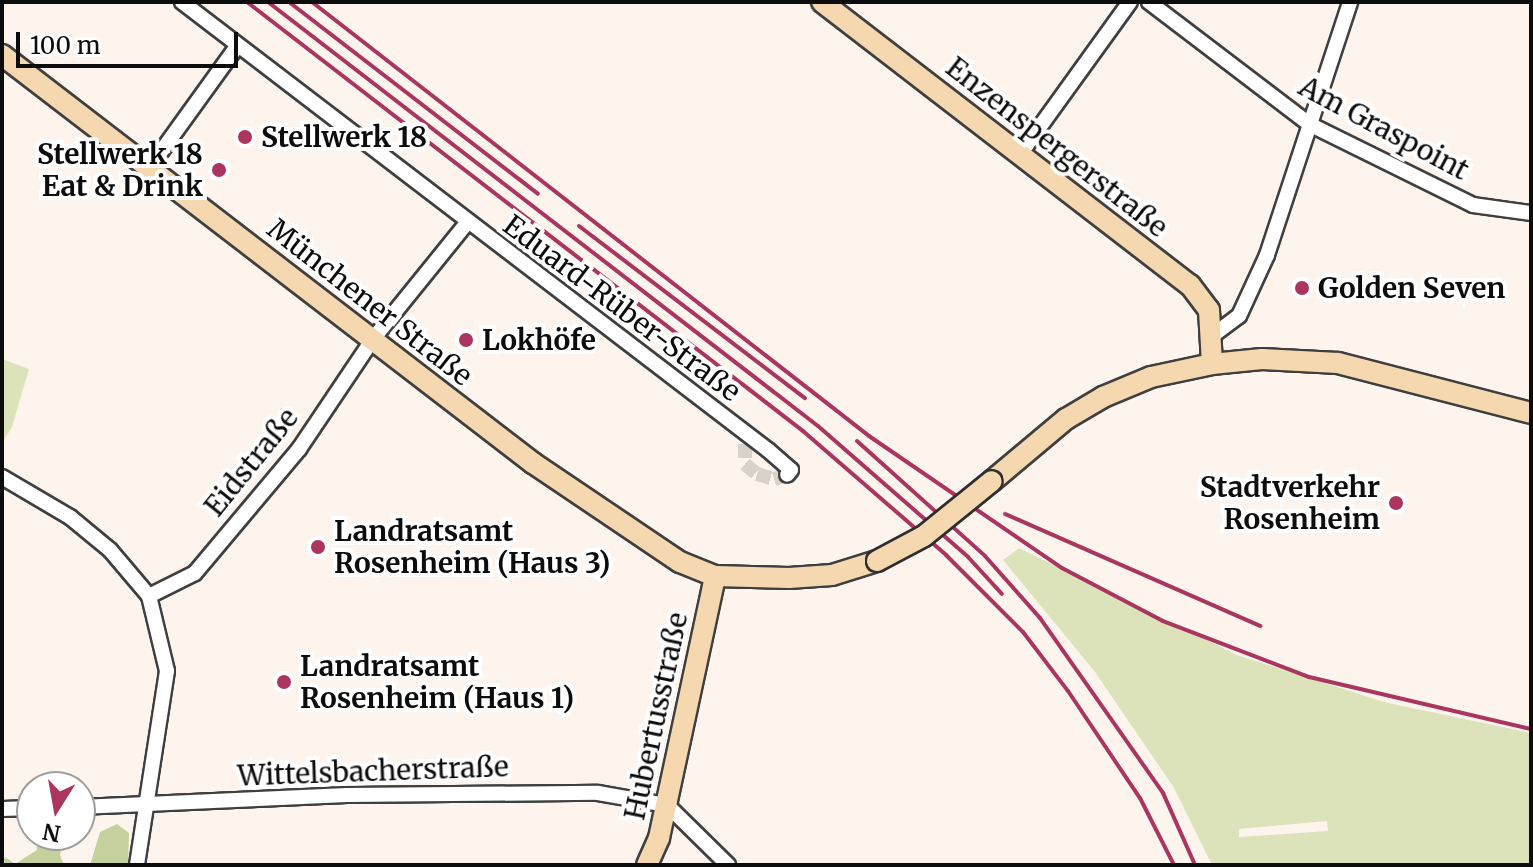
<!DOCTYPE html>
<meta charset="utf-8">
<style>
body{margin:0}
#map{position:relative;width:1533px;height:867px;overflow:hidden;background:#fdf5ed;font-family:Merriweather,serif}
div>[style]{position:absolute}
.green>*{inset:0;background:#dce3bb}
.forest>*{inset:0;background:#c4d19c}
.street-tunnel>*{height:14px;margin-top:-7px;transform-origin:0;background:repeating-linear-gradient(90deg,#d9d2cb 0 14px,transparent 0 21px)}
.roads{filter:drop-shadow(2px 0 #3f3f3f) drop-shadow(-2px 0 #3f3f3f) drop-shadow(0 2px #3f3f3f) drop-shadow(0 -2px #3f3f3f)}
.street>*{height:14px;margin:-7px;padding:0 7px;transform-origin:7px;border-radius:7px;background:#fff}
.secondary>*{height:20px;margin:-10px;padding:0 10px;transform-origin:10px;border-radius:10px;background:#f5d8af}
.rail>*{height:4px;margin:-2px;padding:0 2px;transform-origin:2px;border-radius:2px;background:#aa355f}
.bridges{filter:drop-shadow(2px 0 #2e2e2e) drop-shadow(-2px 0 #2e2e2e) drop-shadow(0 2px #2e2e2e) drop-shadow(0 -2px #2e2e2e)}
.secondary-bridge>*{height:20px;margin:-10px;padding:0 10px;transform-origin:10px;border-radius:10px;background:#f5d8af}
.dots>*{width:22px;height:22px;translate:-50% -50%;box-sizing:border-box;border:4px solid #fff;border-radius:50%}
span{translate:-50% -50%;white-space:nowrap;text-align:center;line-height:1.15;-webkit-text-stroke:8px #fff;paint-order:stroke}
.street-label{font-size:28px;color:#0c0c0c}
.poi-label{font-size:28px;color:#0c0c0c;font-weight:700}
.left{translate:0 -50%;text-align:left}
.right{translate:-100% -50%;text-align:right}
.frame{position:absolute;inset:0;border:4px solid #0c0c0c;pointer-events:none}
.north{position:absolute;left:16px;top:771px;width:80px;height:80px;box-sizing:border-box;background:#fff;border:2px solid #9e9e9e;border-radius:50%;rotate:191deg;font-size:22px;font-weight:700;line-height:32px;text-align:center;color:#0c0c0c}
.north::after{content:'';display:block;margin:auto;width:28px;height:36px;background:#aa355f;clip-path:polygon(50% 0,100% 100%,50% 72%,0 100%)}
.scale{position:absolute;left:16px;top:32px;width:222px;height:36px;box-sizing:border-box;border:4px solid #0c0c0c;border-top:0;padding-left:10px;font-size:24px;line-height:28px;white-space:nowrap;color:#0c0c0c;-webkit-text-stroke:6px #fff;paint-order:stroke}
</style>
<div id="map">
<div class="green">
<div style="clip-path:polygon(2px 359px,29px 369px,12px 427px,2px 443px)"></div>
<div style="clip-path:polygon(evenodd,1019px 548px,1237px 655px,1384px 702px,1531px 733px,1531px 865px,1212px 865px,1174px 788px,1095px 672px,1003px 560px,1019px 548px,1327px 821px,1328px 831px,1239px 837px,1239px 829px,1327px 821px)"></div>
</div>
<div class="forest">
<div style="clip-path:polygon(117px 824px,129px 833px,128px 865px,90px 865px,100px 832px)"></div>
<div style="clip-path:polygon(36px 835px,65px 835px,60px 855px,64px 865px,2px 865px,5px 857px,15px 864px,37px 850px)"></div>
</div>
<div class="street-tunnel">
<div style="left:745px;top:444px;width:20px;rotate:90deg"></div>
<div style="left:745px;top:464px;width:16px;rotate:40deg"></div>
<div style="left:757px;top:474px;width:18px;rotate:16deg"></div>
<div style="left:774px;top:479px;width:14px;rotate:-17deg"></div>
</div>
<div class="roads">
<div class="street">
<div style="left:182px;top:2px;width:738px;rotate:37.4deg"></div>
<div style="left:768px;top:450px;width:30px;rotate:41deg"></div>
<div style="left:791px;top:470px;width:6px;rotate:129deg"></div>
<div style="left:1149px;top:2px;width:201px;rotate:37.3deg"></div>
<div style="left:1309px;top:124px;width:183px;rotate:26.3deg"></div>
<div style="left:1473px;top:205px;width:59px;rotate:7.9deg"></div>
<div style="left:1021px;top:153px;width:186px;rotate:-54.2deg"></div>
<div style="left:150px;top:167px;width:150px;rotate:-54.2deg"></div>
<div style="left:1212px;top:336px;width:34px;rotate:-37deg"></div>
<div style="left:1239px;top:316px;width:67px;rotate:-65.3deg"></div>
<div style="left:1267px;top:255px;width:266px;rotate:-71.8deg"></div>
<div style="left:2px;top:477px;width:79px;rotate:30.5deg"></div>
<div style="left:70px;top:517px;width:52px;rotate:39.5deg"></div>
<div style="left:110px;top:550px;width:60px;rotate:49.7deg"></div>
<div style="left:149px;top:596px;width:77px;rotate:76.5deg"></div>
<div style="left:167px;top:671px;width:196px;rotate:98.8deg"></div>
<div style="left:149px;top:596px;width:51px;rotate:-26.6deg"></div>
<div style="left:195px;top:573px;width:162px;rotate:-50deg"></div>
<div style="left:299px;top:449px;width:133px;rotate:-56.1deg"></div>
<div style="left:373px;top:339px;width:149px;rotate:-51deg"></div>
<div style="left:80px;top:807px;width:267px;rotate:-2.6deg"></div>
<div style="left:347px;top:795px;width:251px;rotate:-0.5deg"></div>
<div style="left:598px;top:793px;width:70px;rotate:9.9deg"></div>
<div style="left:667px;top:805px;width:86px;rotate:44.5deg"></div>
<div style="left:2px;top:809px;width:30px;rotate:-2deg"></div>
</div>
<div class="secondary">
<div style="left:822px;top:2px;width:464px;rotate:37.6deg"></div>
<div style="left:1190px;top:285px;width:31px;rotate:53deg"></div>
<div style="left:1209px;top:310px;width:54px;rotate:86.8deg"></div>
<div style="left:2px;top:55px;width:670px;rotate:37.54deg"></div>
<div style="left:533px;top:463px;width:177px;rotate:34deg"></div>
<div style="left:680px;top:562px;width:38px;rotate:22deg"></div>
<div style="left:715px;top:576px;width:74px;rotate:1.5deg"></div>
<div style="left:789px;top:578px;width:43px;rotate:-4deg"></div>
<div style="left:832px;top:575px;width:47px;rotate:-17.3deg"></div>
<div style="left:992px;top:481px;width:97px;rotate:-40deg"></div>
<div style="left:1066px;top:419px;width:43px;rotate:-30.7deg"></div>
<div style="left:1103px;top:397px;width:52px;rotate:-22.6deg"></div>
<div style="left:1151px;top:377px;width:62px;rotate:-12deg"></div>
<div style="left:1212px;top:364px;width:50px;rotate:-5.7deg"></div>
<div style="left:1262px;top:359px;width:76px;rotate:3deg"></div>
<div style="left:1338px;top:363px;width:199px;rotate:14.5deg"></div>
<div style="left:647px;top:865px;width:30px;rotate:-66deg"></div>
<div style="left:659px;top:838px;width:268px;rotate:-77.9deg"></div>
</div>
</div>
<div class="rail">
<div style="left:247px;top:2px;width:702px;rotate:37.65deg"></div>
<div style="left:803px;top:431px;width:189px;rotate:40.9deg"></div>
<div style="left:946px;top:555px;width:109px;rotate:45deg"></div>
<div style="left:1023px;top:632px;width:74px;rotate:52.7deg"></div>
<div style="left:1068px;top:691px;width:129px;rotate:56.1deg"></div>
<div style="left:1140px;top:798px;width:75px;rotate:63.1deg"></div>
<div style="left:268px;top:2px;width:694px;rotate:37.63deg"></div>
<div style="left:818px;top:426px;width:199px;rotate:41.1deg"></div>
<div style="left:968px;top:557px;width:50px;rotate:47.4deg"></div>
<div style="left:289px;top:2px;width:314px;rotate:37.6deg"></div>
<div style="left:312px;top:2px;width:706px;rotate:37.92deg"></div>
<div style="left:869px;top:436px;width:234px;rotate:34.4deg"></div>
<div style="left:1062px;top:568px;width:114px;rotate:27.7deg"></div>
<div style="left:1163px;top:621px;width:156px;rotate:21deg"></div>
<div style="left:1309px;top:677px;width:228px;rotate:13.2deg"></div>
<div style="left:579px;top:226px;width:284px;rotate:37.3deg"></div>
<div style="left:857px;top:441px;width:172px;rotate:41.9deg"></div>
<div style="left:985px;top:556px;width:83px;rotate:48.4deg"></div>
<div style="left:1040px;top:618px;width:214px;rotate:54.9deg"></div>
<div style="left:1163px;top:793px;width:79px;rotate:66deg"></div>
<div style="left:1005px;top:514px;width:279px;rotate:23.7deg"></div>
</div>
<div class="bridges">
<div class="secondary-bridge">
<div style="left:877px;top:561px;width:53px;rotate:-28deg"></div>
<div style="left:924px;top:536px;width:87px;rotate:-39deg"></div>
</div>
</div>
<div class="dots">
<div style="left:245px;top:137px;background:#aa355f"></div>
<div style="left:219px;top:170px;background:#aa355f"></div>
<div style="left:1302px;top:288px;background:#aa355f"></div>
<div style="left:466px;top:340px;background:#aa355f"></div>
<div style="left:1396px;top:503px;background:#aa355f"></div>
<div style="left:318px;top:547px;background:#aa355f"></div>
<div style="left:284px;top:682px;background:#aa355f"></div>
</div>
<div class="street-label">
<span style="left:1384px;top:128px;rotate:28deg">Am Graspoint</span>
<span style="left:1057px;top:147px;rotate:38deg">Enzenspergerstraße</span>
<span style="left:370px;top:302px;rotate:38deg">Münchener Straße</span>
<span style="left:622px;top:308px;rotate:37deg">Eduard-Rüber-Straße</span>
<span style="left:251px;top:462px;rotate:-51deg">Eidstraße</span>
<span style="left:656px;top:716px;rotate:-78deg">Hubertusstraße</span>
<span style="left:373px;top:771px;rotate:-2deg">Wittelsbacherstraße</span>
</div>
<div class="poi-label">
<span class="left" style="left:261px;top:137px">Stellwerk 18</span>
<span class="right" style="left:203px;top:170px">Stellwerk 18<br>Eat &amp; Drink</span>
<span class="left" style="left:1318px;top:288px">Golden Seven</span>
<span class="left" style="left:482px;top:340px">Lokhöfe</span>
<span class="right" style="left:1380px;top:503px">Stadtverkehr<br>Rosenheim</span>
<span class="left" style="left:334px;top:547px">Landratsamt<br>Rosenheim (Haus 3)</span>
<span class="left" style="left:300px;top:682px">Landratsamt<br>Rosenheim (Haus 1)</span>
</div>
<div class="frame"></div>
<div class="north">N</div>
<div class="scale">100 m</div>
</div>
